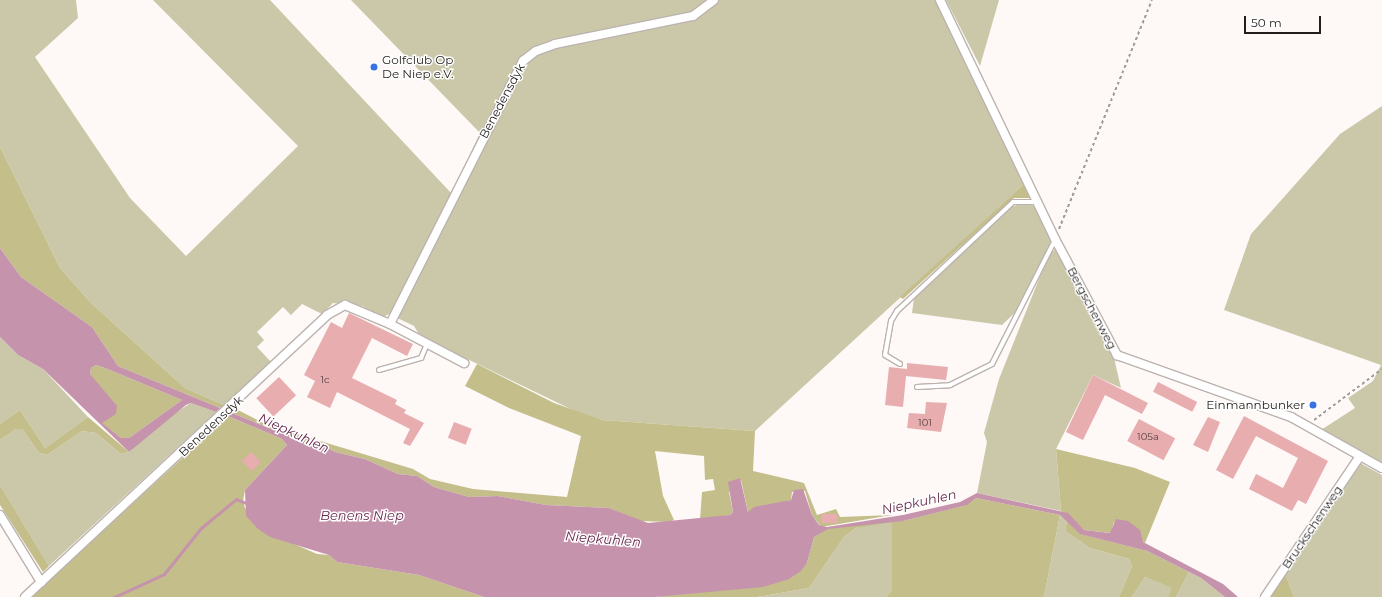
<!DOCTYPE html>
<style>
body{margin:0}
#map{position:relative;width:1382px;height:597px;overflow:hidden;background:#fef8f6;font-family:Montserrat,sans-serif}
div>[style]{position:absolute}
.green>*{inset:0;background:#cbc8a9}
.forest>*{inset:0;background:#c3be8a}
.water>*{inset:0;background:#c693ac}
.stream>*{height:3px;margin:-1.5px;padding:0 1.5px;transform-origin:1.5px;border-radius:1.5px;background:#c693ac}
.building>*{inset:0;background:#e8adaf;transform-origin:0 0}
.path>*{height:2px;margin-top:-1px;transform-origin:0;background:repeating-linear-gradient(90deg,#a09b99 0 3px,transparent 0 6px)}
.roads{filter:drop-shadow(1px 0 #bcb3af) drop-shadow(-1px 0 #bcb3af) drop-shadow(0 1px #bcb3af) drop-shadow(0 -1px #bcb3af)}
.lane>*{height:4px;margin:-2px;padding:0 2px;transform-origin:2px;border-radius:2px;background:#fff}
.street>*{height:8px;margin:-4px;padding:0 4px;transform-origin:4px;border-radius:4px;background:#fff}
.dots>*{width:11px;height:11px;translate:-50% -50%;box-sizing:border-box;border:2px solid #fff;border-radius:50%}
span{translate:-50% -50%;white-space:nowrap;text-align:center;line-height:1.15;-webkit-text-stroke:3px #fff;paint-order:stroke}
.number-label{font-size:10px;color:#534241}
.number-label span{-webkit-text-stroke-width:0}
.poi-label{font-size:12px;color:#211e1c}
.left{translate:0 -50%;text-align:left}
.right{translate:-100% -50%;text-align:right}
.street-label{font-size:12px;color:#211e1c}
.water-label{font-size:13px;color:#68294c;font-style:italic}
.scale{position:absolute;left:1244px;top:16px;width:77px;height:18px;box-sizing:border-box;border:2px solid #211e1c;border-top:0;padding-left:5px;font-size:12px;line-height:14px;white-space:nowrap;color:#211e1c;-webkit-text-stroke:3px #fff;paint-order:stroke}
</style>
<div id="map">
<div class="green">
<div style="clip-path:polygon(0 0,76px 0,78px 18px,35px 57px,130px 198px,186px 256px,298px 146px,153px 0,270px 0,452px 194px,480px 133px,351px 0,935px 0,977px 78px,1025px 183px,755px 431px,602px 420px,585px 416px,420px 336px,414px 326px,389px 314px,383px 317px,362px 306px,333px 303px,322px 314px,302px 304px,291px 315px,283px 307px,257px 332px,264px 340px,257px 347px,271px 362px,224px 405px,185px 388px,91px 303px,60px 268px,0 147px)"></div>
<div style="clip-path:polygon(946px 0,999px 0,980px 66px)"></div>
<div style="clip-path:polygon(1382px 106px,1382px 465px,1321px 430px,1355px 408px,1348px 398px,1373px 381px,1381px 365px,1224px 310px,1251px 234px,1340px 134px)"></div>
<div style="clip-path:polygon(1021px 203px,1035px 206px,1051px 241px,1021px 307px,1002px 325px,912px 313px,914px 298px,1012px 207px)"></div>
<div style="clip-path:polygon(1056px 249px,1114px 358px,1121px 388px,1093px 375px,1056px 449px,1061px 511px,977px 493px,987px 442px,984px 433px,999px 379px,1049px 254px)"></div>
<div style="clip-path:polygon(0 337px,18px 355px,43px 369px,88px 417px,45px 448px,20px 410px,0 424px)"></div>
<div style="clip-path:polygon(191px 403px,216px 412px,49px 566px,0 485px,0 440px,16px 429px,22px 429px,39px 453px,47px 455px,82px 431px,96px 433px,121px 454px,129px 452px,161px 422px)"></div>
<div style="clip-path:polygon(1360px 463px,1382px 475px,1382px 597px,1294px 597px,1285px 573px)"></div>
<div style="clip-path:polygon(1060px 515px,1067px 521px,1065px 531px,1090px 548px,1129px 559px,1132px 566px,1119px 597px,1044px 597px)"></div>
<div style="clip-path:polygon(879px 522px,893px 522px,892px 590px,886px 597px,757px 597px,809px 588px,844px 537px,856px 528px)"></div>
<div style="clip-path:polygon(1189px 572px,1201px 578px,1225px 597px,1176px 597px)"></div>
<div style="clip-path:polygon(1145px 577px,1173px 588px,1168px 597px,1132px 597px)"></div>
</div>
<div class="forest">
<div style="clip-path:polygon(0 147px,60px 268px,91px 303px,185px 388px,224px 405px,220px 408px,118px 366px,92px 327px,21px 277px,0 248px)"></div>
<div style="clip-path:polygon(1025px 183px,1032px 198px,1014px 198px,903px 299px,900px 297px)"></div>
<div style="clip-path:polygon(477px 364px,554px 403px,602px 420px,755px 431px,753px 471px,804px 483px,817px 515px,836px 509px,840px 517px,892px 515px,821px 527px,812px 515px,805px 491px,792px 492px,791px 500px,748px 512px,741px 480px,729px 492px,733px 512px,730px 515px,700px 520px,702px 492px,715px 490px,713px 479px,705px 480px,704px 456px,655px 451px,663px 496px,674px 520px,669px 522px,641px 521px,609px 508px,546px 505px,498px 496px,469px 497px,434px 487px,417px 476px,398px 474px,365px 459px,335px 452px,321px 444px,308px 444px,232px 413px,236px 409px,267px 425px,413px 469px,430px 479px,473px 489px,567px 497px,581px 436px,509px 408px,465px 386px)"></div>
<div style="clip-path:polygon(96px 365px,105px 368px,182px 400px,129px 438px,121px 438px,101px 423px,90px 374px,91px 368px)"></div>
<div style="clip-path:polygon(20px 410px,45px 448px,88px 417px,129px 452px,121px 454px,96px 433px,82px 431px,47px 455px,39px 453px,22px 429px,16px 429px,0 440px,0 424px)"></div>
<div style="clip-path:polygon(228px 416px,282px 439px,287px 445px,245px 490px,243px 501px,245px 508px,276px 536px,317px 554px,329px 555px,337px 562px,419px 575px,484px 597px,31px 597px)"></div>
<div style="clip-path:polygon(1056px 449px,1135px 468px,1170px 482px,1145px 543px,1114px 522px,1111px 533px,1084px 530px,1061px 511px)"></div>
<div style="clip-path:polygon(0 485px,49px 566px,43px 572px,0 505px)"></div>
<div style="clip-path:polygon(976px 498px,1060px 515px,1044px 597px,886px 597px,892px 590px,892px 522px,856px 528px,844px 537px,809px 588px,757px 597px,655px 597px,792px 577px,807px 563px,814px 537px,828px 528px,879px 521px,903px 521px,966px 505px)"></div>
<div style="clip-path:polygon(1067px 521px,1081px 534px,1147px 551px,1189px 572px,1176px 597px,1168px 597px,1172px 588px,1145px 577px,1132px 597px,1119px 597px,1132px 566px,1129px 559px,1090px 548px,1065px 531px)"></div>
<div style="clip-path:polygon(1285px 573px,1294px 597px,1268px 597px)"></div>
</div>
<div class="water">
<div style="clip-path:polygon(evenodd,0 248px,21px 277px,92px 327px,118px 366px,220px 408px,216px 412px,191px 403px,186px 405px,129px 452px,43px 369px,18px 355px,0 337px,0 248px,96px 365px,105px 368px,182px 400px,129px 438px,121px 438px,102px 423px,116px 414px,117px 406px,90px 374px,91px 368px,96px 365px)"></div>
<div style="clip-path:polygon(232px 413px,308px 444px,321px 444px,335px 452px,365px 459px,398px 474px,417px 476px,434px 487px,469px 497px,498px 496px,546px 505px,609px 508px,648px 523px,730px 515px,733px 512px,728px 482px,740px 478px,748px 512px,754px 507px,791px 500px,794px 490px,803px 489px,812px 515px,819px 525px,827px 527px,903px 515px,960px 502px,977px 493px,1068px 513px,1084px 530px,1110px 533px,1116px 519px,1128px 521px,1140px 530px,1143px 542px,1223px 584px,1238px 597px,1225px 597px,1201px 578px,1147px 551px,1080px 534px,1060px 515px,976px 498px,967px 505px,903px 521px,828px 529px,814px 537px,807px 563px,801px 571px,789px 579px,763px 587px,655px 597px,484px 597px,419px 575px,337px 562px,329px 555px,270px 537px,258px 529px,246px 516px,245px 490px,287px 445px,282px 439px,228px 416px)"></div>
</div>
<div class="stream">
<div style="left:114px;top:597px;width:55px;rotate:-24.7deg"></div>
<div style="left:164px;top:574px;width:59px;rotate:-51.2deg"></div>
<div style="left:201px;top:528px;width:45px;rotate:-39.6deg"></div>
<div style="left:236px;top:499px;width:11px;rotate:22deg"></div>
</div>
<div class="building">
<div style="clip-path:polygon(349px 313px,413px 344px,407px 356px,372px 338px,352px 378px,397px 400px,395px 404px,406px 410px,404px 413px,424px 423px,410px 446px,403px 443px,410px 429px,337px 392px,330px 408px,307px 397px,315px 381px,304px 375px,331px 322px,342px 328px)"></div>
<div style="clip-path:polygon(907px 363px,948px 367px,946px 380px,906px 376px,903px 407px,885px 405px,889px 367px,907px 369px)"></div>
<div style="clip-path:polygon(1093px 375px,1148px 403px,1142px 414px,1105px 395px,1083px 440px,1066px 432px)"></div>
<div style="left:279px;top:377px;width:25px;height:31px;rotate:47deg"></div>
<div style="left:1158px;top:382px;width:44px;height:11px;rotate:27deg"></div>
<div style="clip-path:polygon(926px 402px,947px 403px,941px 432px,907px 428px,909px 413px,925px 414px)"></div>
<div style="clip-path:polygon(1244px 416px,1328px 461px,1306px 504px,1298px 500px,1292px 511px,1249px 489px,1256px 474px,1283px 488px,1298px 458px,1256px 436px,1233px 479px,1216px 470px)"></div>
<div style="clip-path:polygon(1208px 417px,1220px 422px,1208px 452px,1193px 445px)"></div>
<div style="left:1139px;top:419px;width:41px;height:25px;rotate:28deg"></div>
<div style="left:454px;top:422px;width:19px;height:17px;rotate:21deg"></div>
<div style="left:251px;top:452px;width:14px;height:13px;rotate:45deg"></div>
<div style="left:822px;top:514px;width:15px;height:9px"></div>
</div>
<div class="path">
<div style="left:1059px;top:229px;width:247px;rotate:-67.9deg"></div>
<div style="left:1314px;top:420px;width:85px;rotate:-36.9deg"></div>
</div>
<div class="roads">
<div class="lane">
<div style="left:900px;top:364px;width:17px;rotate:-149deg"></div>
<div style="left:885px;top:355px;width:35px;rotate:-80deg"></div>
<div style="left:891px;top:321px;width:12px;rotate:-59deg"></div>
<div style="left:897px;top:311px;width:159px;rotate:-43.2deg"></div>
<div style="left:1013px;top:202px;width:25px"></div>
<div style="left:379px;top:370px;width:44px;rotate:-15.9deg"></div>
<div style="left:421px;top:358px;width:15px;rotate:-67deg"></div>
<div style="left:917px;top:387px;width:33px;rotate:-3deg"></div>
<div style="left:950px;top:385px;width:47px;rotate:-26.6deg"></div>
<div style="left:992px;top:364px;width:139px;rotate:-63.1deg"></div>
</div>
<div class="street">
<div style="left:940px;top:0;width:265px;rotate:64.3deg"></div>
<div style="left:1055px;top:239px;width:132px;rotate:61.9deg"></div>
<div style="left:1117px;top:355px;width:185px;rotate:19.6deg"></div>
<div style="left:1291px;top:417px;width:104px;rotate:29.3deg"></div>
<div style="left:390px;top:324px;width:84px;rotate:27.8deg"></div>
<div style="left:0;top:515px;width:79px;rotate:58.5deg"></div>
<div style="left:25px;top:597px;width:413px;rotate:-43deg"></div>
<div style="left:327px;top:315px;width:21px;rotate:-29deg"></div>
<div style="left:345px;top:305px;width:49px;rotate:22.9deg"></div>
<div style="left:390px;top:324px;width:295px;rotate:-63.2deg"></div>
<div style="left:523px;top:61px;width:16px;rotate:-38deg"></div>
<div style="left:536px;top:51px;width:20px;rotate:-20deg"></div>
<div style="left:555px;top:44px;width:141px;rotate:-11.5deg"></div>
<div style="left:693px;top:16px;width:26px;rotate:-37deg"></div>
<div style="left:1265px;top:597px;width:170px;rotate:-56deg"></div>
</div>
</div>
<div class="dots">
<div style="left:374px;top:67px;background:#3973e2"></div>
<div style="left:1313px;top:405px;background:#3973e2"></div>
</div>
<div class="number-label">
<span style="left:325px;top:380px">1c</span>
<span style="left:925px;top:423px">101</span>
<span style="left:1148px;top:437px">105a</span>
</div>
<div class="poi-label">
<span class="left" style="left:382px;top:67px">Golfclub Op<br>De Niep e.V.</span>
<span class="right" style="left:1305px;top:405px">Einmannbunker</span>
</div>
<div class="street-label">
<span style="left:502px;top:101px;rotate:-62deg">Benedensdyk</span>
<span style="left:1092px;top:308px;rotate:62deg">Bergschenweg</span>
<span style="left:211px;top:426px;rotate:-43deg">Benedensdyk</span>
<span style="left:1312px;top:527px;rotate:-56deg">Bruckschenweg</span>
</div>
<div class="water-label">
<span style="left:294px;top:433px;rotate:25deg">Niepkuhlen</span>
<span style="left:919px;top:502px;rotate:-12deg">Niepkuhlen</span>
<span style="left:362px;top:515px">Benens Niep</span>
<span style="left:603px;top:539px;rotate:5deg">Niepkuhlen</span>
</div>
<div class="scale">50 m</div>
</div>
